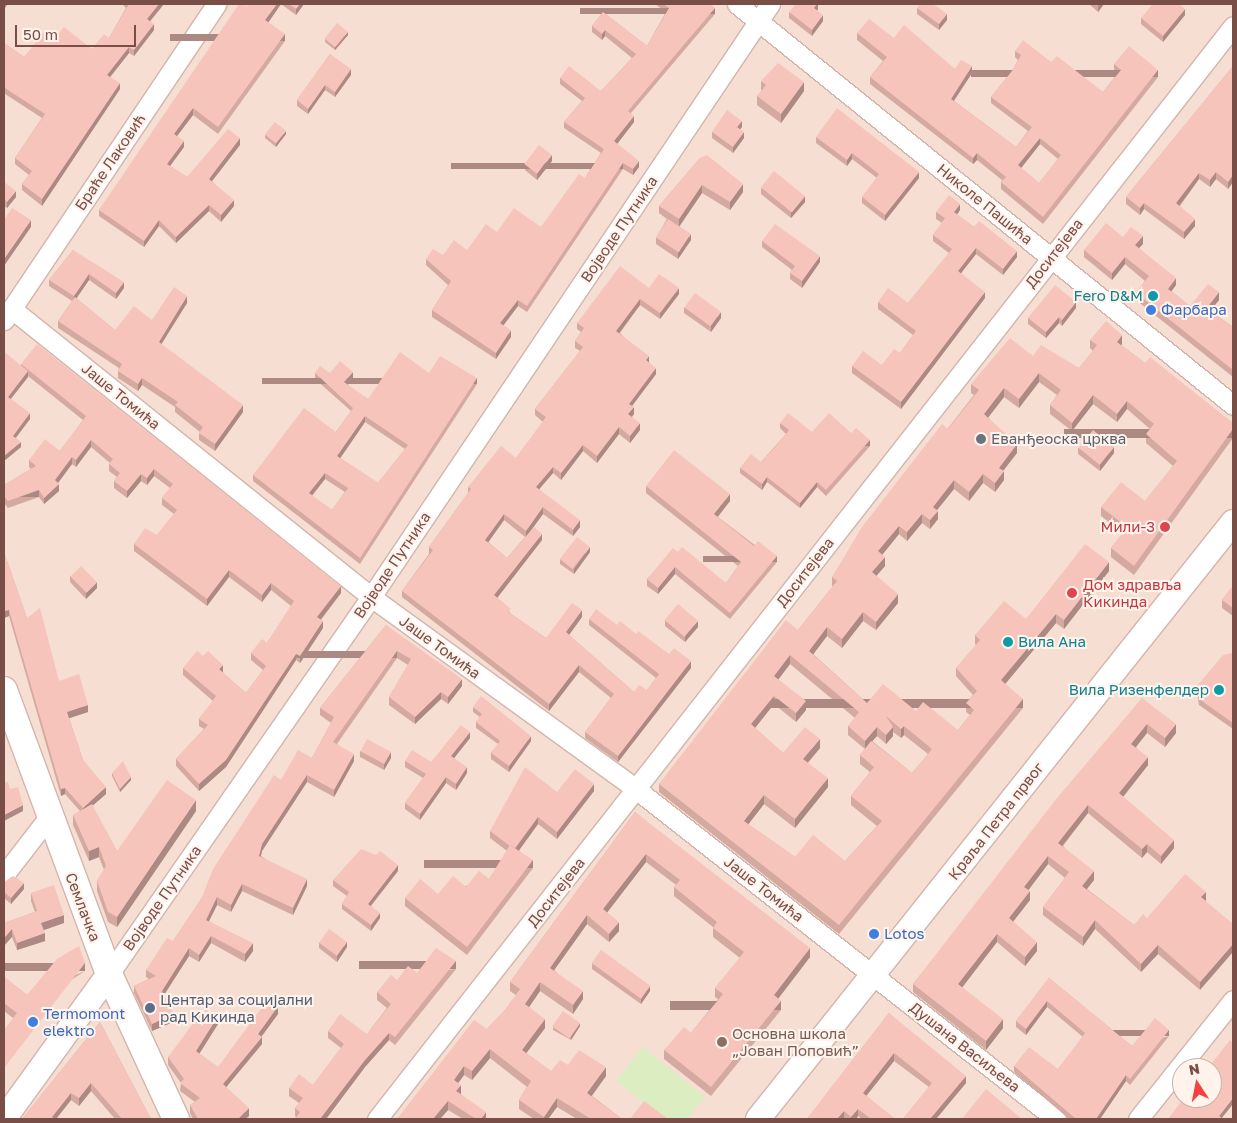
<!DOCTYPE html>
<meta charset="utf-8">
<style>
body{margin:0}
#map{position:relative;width:1237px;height:1123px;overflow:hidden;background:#feeee4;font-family:"Golos Text",sans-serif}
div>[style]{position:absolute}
.residential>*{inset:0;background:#f6ded2}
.green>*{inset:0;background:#dcedc1}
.roads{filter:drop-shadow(1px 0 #d3b5ac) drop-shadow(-1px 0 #d3b5ac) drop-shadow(0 1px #d3b5ac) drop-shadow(0 -1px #d3b5ac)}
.minor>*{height:19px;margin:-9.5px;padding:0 9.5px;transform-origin:9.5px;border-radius:9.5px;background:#fff}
.tertiary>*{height:24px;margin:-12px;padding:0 12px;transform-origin:12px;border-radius:12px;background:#fff}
.secondary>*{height:26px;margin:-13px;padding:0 13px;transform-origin:13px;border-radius:13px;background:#fff}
.wall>*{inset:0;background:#d4a9a0}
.shaded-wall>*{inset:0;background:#ac8982;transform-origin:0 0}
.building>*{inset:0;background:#f6c4ba;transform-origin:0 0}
.dots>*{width:14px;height:14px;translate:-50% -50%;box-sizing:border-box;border:2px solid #fff3ec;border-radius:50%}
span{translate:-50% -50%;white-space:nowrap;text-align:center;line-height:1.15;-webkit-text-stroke:4px #fff3ec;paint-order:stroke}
.street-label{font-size:15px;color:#794e47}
.culture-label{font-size:15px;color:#0d838f}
.right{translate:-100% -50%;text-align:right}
.left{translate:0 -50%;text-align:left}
.shop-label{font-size:15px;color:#366cbe}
.worship-label{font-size:15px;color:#5b616d}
.health-label{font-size:15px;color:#be3a42}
.service-label{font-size:15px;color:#4e5e75}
.education-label{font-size:15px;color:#785e54}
.frame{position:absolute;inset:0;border:5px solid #794e47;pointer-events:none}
.north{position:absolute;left:1172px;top:1058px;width:50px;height:50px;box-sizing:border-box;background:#fff3ec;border:1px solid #c9b1aa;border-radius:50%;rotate:349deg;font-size:14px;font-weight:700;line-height:20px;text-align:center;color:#794e47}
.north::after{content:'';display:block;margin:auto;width:18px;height:22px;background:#f14140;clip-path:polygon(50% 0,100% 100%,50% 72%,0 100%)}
.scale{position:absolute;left:15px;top:25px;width:121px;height:22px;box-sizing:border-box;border:2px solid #794e47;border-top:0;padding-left:6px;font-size:15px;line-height:18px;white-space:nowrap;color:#794e47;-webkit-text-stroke:4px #fff3ec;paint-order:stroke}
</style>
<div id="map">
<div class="residential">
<div style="clip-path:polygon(evenodd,4px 4px,1233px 4px,1233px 1119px,4px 1119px,4px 4px,1182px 1068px,1212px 1068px,1212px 1098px,1182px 1098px,1182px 1068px)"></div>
</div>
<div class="green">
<div style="clip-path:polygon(643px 1047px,705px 1097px,687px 1119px,664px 1119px,616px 1081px)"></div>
</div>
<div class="roads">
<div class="minor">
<div style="left:737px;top:4px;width:638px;rotate:38.95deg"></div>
<div style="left:12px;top:309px;width:460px;rotate:38.7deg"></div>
<div style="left:371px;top:597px;width:327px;rotate:35.9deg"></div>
<div style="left:636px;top:789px;width:534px;rotate:38.16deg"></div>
<div style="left:4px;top:320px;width:381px;rotate:-56.1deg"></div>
<div style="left:4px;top:875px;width:72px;rotate:-52.3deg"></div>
<div style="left:109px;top:974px;width:459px;rotate:-55.2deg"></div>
<div style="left:371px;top:597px;width:715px;rotate:-56.07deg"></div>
<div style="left:377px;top:1119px;width:1388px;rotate:-51.93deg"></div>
<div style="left:1138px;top:1119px;width:152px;rotate:-51.4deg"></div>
</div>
<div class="tertiary">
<div style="left:4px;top:1119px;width:179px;rotate:-54.1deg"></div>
<div style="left:758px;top:1119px;width:763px;rotate:-51.49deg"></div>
</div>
<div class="secondary">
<div style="left:4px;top:690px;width:303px;rotate:69.7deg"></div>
<div style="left:109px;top:974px;width:160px;rotate:65.2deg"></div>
</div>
</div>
<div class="wall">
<div style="clip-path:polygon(122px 4px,164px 4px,150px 21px,154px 30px,134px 56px,129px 53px,110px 77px,120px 89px,42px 206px,22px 190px,22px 184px,29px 175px,15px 164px,15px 158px,42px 118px,5px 94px,4px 97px,4px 43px,24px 57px,54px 39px,92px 49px,109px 38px,126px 8px)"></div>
<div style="clip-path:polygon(249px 4px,304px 4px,296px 15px,281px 4px,268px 23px,285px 41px,218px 134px,193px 115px,177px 136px,184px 147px,170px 166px,187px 177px,240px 145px,212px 181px,234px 206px,221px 222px,209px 211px,176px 243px,159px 226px,144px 247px,99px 216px,99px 210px)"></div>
<div style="clip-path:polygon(655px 4px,710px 4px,715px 14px,631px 113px,634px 122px,617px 144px,639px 167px,633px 175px,623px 169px,527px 312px,518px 306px,503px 325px,511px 337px,496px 359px,432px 317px,432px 310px,448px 285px,426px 265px,426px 259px,467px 250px,497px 232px,541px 227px,585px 178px,601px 153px,564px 128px,564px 122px,582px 101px,560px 84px,560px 78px,601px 91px,632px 58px,605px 36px,602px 40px,592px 32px,592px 26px,603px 12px,647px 46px,666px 12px)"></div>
<div style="clip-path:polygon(818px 4px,818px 9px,817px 11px,823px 21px,812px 36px,789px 18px,789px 12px)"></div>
<div style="clip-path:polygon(1089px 4px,1104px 4px,1098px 12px)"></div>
<div style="clip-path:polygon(917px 8px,947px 20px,939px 30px,917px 14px)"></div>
<div style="clip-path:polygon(1185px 15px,1163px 42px,1141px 24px,1141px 18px)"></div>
<div style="clip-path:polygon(evenodd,857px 33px,894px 38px,955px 69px,972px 73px,954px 101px,1016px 147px,1028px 131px,991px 103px,991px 97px,1012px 71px,1018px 60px,1015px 57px,1015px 51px,1051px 62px,1103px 92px,1118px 73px,1114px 70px,1114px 64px,1158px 77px,1043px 224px,1001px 189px,1001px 182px,1002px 180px,977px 160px,973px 164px,870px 84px,870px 77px,883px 61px,857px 40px,857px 33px,1040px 144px,1058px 159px,1039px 183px,1021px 168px,1040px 144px)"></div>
<div style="clip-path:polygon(348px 35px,335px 50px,325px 42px,325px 39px)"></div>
<div style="clip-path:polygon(330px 54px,351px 75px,335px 97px,325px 90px,308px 114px,297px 106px,297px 100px)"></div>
<div style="clip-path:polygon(1233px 66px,1233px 182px,1228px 189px,1216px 179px,1210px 187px,1199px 179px,1180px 206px,1195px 226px,1184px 239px,1144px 209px,1140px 215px,1126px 204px,1126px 197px)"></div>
<div style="clip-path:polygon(761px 81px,804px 91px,781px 123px,757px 105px,757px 96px,762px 90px,761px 90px)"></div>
<div style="clip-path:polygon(742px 127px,740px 129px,744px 138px,733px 153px,712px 138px,712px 132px)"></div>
<div style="clip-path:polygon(286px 134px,276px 147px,265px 138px,265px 135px)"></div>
<div style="clip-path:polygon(816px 137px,919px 178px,885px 221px,862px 203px,862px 197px,877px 178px,852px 159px,847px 166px,816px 143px)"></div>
<div style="clip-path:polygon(700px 158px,743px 192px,730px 210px,702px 193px,679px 226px,691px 240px,678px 259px,656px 244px,656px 238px,667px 219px,659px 213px,659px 206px)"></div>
<div style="clip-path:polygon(552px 161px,537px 180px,525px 170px,525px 164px)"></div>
<div style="clip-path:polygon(4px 182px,16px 197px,7px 208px,4px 206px)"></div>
<div style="clip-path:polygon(761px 188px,805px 202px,791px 218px,761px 194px)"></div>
<div style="clip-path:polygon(960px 210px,957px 215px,1017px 257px,1003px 275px,976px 254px,961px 273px,985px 298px,901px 409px,852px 373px,852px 366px,882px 365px,900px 353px,913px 335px,878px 309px,878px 302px,908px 303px,949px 253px,933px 241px,933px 235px,942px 223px,936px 219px,936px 212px)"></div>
<div style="clip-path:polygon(1123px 237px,1143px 244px,1139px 248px,1176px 285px,1171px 291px,1190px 306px,1219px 300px,1210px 311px,1233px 327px,1233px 377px,1136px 300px,1136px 293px,1145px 281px,1125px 264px,1112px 280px,1084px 257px,1084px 250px)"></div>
<div style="clip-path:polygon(762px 241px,820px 262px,802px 288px,790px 279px,790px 273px,792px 270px,762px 247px)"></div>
<div style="clip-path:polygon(73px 250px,124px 288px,116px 299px,89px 280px,76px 298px,115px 330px,152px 320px,187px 303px,161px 344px,243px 412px,215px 451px,199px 440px,199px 433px,200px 432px,175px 412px,175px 407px,142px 385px,138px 391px,118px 378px,118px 371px,119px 368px,58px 328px,58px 321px,72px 301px,49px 286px,49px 280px)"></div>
<div style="clip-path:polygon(evenodd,649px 288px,679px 294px,660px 319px,640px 305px,620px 333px,649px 362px,656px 374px,632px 406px,634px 414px,632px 417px,640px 430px,630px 443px,619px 434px,597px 463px,583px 451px,561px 480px,553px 473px,539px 489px,580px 527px,573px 536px,543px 514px,530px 532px,542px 540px,497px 598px,511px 614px,546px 638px,582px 617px,569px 635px,634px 692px,647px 690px,656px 678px,589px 625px,589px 619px,617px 625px,636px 634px,691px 668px,618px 762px,585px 738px,585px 732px,611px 698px,579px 672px,549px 711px,402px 597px,402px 591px,429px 554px,429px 547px,468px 493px,468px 487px,516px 458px,543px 422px,535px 415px,535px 409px,580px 351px,575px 348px,575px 341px,581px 332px,577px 329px,577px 323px,649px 288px,504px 520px,525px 537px,507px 558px,488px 542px,504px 520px)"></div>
<div style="clip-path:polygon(684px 307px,721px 318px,711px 332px,684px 313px)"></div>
<div style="clip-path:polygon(1076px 308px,1062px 326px,1059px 323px,1046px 338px,1028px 324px,1028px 318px)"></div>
<div style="clip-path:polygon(evenodd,1090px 340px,1122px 344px,1121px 345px,1145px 363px,1233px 423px,1233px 438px,1134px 575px,1111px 557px,1111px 548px,1123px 533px,1101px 516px,1101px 507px,1145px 501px,1173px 466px,1146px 443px,1146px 434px,1150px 429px,1127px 409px,1117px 422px,1093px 404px,1072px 431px,1050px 414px,1050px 405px,1057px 395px,1039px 382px,1019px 408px,1004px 397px,988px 417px,1017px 453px,1003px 471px,1004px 480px,995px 492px,983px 483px,969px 501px,954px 489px,937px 510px,938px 519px,930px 529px,922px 523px,907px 541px,899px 534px,882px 555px,885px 566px,876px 576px,898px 603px,876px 630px,863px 621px,842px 648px,827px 636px,813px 654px,867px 703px,916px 711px,958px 730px,970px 715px,966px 712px,966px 703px,973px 695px,956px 676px,956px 668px,976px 645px,975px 644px,975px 635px,1026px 619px,1109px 571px,1064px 629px,1056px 623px,1005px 684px,1023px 708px,839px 934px,659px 792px,659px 784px,798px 630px,833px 586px,832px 586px,832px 577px,974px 395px,971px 393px,971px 384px,1033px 356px,1079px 368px,1093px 351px,1090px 348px,1090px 340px,790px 664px,855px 718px,848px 726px,848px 735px,865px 749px,860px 755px,860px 764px,870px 772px,851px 796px,851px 805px,877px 826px,845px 861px,795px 857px,748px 824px,764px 804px,795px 828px,828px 787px,808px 763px,820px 748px,783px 753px,755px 728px,774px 704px,796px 722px,806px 710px,778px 680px,790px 664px,1090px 340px,893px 732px,901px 738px,904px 735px,928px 754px,912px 773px,872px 741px,877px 736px,886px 744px,893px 736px,893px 732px)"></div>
<div style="clip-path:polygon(4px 352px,21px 366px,21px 364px,341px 593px,321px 620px,323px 628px,300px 663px,296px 660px,226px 767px,199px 791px,176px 766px,176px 759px,204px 729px,199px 726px,199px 719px,213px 701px,183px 675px,183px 668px,223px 672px,222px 672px,246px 693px,263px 670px,251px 660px,251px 653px,267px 643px,291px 606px,271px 590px,262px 602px,229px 577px,207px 606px,134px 551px,134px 544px,157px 535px,174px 514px,162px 505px,162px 498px,170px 488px,154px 476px,147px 485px,141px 481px,127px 498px,114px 488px,114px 481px,117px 477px,109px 471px,109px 464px,110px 463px,91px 447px,76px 467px,72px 464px,58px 483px,59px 491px,44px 504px,39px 497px,8px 508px,4px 503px,4px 485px,31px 469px,29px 467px,29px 460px,60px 451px,83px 420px,28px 376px,28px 377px,11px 399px,30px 419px,16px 438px,21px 447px,4px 461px)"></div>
<div style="clip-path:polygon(evenodd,315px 373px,330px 373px,353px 379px,347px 385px,368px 399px,429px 373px,477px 384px,360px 564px,253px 481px,253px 475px,336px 432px,351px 411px,315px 379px,315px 373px,365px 422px,405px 449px,378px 483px,340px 458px,365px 422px,315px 373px,325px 479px,345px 492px,332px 510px,312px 496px,325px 479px)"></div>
<div style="clip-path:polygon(780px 423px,812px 432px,851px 433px,870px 446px,826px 496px,817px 487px,800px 508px,767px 482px,762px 490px,740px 473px,740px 468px,761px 462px,786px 434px,780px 428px)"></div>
<div style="clip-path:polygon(1078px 448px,1114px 453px,1100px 471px,1078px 454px)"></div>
<div style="clip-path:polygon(646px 486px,730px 501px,718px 517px,777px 562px,730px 619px,675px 574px,658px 594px,647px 586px,647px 579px,678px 552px,726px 583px,738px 566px,646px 493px)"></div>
<div style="clip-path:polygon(4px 552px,27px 618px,59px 681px,88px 712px,69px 718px,83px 760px,106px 794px,92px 806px,117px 851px,196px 811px,117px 927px,108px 922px,97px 891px,97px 881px,104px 870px,99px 857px,89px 861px,73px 825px,73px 815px,80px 811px,65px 794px,61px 796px,9px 616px,4px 618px)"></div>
<div style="clip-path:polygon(590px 552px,574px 574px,560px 564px,560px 559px)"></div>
<div style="clip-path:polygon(70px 576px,97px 588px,86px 599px,70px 582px)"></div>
<div style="clip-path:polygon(1233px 586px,1233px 616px,1222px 608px,1222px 600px)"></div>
<div style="clip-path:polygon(665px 620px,698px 627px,685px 642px,665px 626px)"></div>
<div style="clip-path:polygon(386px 625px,462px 686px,448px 704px,441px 699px,415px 724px,389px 705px,389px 697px,408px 665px,397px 658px,337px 744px,354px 761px,334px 797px,307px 782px,262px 851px,261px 856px,307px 886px,293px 915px,242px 891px,231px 912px,217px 905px,209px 921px,253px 951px,245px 962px,211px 943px,199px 962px,189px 956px,164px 995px,173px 1022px,152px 1031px,134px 993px,134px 986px,149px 979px,146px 977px,146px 970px,173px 941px,281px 780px,312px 758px,331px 723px,320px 715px,320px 708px)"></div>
<div style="clip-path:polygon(1233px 653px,1233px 729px,1199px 705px,1197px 692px,1197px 686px)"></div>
<div style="clip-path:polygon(1142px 698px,1176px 733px,1165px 747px,1147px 733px,1136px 747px,1148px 765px,1123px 797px,1174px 848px,1161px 864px,1147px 852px,1142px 858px,1088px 813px,1063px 846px,1094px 880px,1087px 889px,1134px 925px,1206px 892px,1200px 990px,1158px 954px,1141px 972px,1095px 929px,1083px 946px,1043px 915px,1043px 907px,1065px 878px,1048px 864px,1028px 890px,1030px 900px,1013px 921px,1037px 951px,1025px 966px,997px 942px,962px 987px,1003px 1028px,986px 1050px,913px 992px,913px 984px)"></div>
<div style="clip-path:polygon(473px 707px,531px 741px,509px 772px,491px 759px,491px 753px,498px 744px,476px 728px,476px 722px,480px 717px,473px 712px)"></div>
<div style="clip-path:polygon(470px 738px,454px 758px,467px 773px,456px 790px,446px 783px,420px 820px,405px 809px,405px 803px,423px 778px,405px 767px,405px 761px,431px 762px)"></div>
<div style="clip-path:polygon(360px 751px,391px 758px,384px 770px,360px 757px)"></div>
<div style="clip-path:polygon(112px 773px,131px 780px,120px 792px,112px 776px)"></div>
<div style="clip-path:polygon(594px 791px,557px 839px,538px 824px,519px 850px,533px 868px,467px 955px,405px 906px,405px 898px,438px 894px,489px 879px,507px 851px,490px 838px,490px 831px,557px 792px)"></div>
<div style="clip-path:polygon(635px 812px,810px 957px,778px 999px,781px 1010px,711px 1096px,664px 1059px,664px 1050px,691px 1033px,718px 999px,715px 997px,715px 988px,740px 958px,713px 937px,713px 927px,674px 896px,674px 887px,676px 885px,646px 862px,607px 912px,619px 931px,609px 942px,587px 924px,554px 970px,583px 999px,573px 1014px,540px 991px,529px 1007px,545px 1028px,526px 1053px,551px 1071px,568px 1065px,606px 1076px,592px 1096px,622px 1119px,577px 1119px,557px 1107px,548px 1119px,534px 1119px,519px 1109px,519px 1100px,527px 1087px,490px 1058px,472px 1080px,464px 1075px,458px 1083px,461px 1094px,486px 1119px,463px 1119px,448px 1110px,440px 1119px,397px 1119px,487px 1029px,505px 1010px,516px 995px,510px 991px,510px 982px)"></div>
<div style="clip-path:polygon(398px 871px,371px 906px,380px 918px,371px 931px,342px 909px,342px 904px,347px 896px,333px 886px,333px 880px)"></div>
<div style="clip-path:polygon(4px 882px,24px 889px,11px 904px,4px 898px)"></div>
<div style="clip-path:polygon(31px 893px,64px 923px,44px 930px,45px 941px,17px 950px,12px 937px,4px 923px,35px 912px,31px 901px)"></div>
<div style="clip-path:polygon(319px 943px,347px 947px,337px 962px,319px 948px)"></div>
<div style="clip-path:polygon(592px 963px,650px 991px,641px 1004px,592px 969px)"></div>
<div style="clip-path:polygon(456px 969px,395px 1045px,389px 1040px,365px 1067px,326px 1119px,295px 1119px,296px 1117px,295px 1116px,295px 1108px,299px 1103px,289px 1096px,289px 1088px,313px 1085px,341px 1048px,328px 1038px,328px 1031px,367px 1034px,387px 1008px,377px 1000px,377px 992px,397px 980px,417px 973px)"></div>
<div style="clip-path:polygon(85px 971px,13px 1018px,4px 1011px,4px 977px,27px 995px)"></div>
<div style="clip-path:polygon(1049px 978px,1132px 1046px,1169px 1036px,1130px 1085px,1126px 1081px,1100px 1119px,1069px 1119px,1014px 1072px,1014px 1066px,1058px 1069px,1083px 1037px,1047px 1007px,1026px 1035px,1016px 1027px,1016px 1021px)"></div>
<div style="clip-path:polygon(889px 1013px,966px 1083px,936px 1119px,903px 1119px,929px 1087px,894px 1061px,866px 1096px,895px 1119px,862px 1119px,858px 1116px,856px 1119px,845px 1119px,844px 1118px,843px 1119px,807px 1119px)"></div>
<div style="clip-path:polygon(278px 1014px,262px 1036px,262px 1044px,226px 1087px,249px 1116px,245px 1119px,193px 1119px,190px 1113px,190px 1105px,195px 1102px,180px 1091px,181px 1083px,168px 1065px,168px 1057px,218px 1024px,199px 1054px,218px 1067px)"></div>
<div style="clip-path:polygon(100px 1022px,151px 1119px,115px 1119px,91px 1091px,79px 1106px,71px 1100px,56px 1119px,22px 1119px)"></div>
<div style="clip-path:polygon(580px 1026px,571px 1040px,553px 1030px,553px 1027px)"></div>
</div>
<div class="shaded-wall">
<div style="clip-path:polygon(4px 4px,8px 4px,4px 9px)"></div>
<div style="clip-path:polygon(159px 4px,164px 4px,147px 25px,147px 19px)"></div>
<div style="clip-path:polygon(277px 4px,281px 4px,265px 27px,265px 20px)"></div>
<div style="clip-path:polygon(300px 4px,304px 4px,296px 15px,296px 9px)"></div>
<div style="clip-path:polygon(817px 4px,818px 4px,818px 9px,814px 14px,814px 8px)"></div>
<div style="clip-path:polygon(1100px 4px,1104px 4px,1098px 12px,1098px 6px)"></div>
<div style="left:715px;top:8px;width:6px;height:135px;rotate:90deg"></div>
<div style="clip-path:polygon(1185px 9px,1185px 15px,1163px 42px,1163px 36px)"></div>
<div style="clip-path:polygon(947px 14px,947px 20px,939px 30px,939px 24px)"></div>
<div style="clip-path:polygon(823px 15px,823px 21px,812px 36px,812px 30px)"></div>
<div style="clip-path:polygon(154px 24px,154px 30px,134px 56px,134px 50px)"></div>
<div style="clip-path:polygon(605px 30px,605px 36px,602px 40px,602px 34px)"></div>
<div style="clip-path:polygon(348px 32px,348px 35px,335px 50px,335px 47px)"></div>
<div style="left:285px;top:34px;width:7px;height:115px;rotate:90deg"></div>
<div style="clip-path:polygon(129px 47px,129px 53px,107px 81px,107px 75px)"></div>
<div style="clip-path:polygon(972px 66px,972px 73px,951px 105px,951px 99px)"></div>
<div style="clip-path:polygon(351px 69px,351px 75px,335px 97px,335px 92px)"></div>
<div style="left:1158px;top:70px;width:7px;height:187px;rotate:90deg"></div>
<div style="clip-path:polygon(804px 82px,804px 91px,781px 123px,781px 114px)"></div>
<div style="clip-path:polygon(120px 83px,120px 89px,42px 206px,42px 199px)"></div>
<div style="clip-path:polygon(325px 85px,325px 90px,308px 114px,308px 109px)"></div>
<div style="clip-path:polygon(5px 88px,5px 94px,4px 97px,4px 91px)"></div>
<div style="clip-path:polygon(193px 108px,193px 115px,174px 140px,174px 134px)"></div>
<div style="clip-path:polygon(634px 116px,634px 122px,614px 148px,614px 141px)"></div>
<div style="clip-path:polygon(742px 121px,742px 127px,737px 133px,737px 127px)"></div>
<div style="clip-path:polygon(286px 131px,286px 134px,276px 147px,276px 144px)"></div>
<div style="clip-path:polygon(744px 132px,744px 138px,733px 153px,733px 147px)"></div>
<div style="clip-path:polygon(240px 138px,240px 145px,209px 185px,209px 179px)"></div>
<div style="clip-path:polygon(1040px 138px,1040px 144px,1018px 172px,1018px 165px)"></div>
<div style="clip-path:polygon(184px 141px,184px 147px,167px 170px,167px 164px)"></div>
<div style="clip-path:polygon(852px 153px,852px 159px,847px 166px,847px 160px)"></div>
<div style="clip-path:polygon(977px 153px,977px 160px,973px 164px,973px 158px)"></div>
<div style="clip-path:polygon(552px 155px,552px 161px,537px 180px,537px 174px)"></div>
<div style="clip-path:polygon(639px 161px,639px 167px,633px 175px,633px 169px)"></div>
<div style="left:623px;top:163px;width:6px;height:172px;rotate:90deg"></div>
<div style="clip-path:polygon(919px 172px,919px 178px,885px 221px,885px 215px)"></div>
<div style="clip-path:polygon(1216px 172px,1216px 179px,1210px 187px,1210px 180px)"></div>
<div style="clip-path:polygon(1199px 173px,1199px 179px,1176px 210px,1176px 203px)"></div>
<div style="clip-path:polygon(1233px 175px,1233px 182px,1228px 189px,1228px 182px)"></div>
<div style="clip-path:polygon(743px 184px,743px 192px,730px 210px,730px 202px)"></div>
<div style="clip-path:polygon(702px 185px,702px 193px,679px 227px,679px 219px)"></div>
<div style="clip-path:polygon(16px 191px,16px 197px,7px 208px,7px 202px)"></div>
<div style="clip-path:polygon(805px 196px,805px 202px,791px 218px,791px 212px)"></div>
<div style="clip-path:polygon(234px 200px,234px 206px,221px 222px,221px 215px)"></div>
<div style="clip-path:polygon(1144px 203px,1144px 209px,1140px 215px,1140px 208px)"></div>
<div style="clip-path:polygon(960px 204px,960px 210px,954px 219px,954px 212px)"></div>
<div style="clip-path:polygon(209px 205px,209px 211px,176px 243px,176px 237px)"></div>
<div style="clip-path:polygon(1195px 219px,1195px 226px,1184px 239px,1184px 232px)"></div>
<div style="clip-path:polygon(31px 220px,31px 227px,4px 266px,4px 259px)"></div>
<div style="clip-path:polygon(159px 220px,159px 226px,144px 247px,144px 241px)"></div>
<div style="clip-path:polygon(691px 234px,691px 240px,678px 259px,678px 253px)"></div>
<div style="clip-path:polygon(1143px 236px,1143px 244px,1135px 252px,1135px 245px)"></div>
<div style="clip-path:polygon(976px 248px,976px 254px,958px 277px,958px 271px)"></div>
<div style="clip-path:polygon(1017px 251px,1017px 257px,1003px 275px,1003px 269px)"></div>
<div style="clip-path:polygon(820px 256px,820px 262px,802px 288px,802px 281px)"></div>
<div style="clip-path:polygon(1125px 257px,1125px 264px,1112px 280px,1112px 273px)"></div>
<div style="clip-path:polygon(89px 274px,89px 280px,74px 302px,74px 296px)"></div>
<div style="clip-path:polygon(1176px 278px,1176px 285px,1168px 296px,1168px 289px)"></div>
<div style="clip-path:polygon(124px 282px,124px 288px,116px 299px,116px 293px)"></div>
<div style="clip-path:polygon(679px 288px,679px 294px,660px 319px,660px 313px)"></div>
<div style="clip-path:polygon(985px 292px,985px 298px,901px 409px,901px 402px)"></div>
<div style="clip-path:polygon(1219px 292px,1219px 300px,1206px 316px,1206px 309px)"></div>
<div style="clip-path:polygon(187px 296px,187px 303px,159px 348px,159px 342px)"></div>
<div style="clip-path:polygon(640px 299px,640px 305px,616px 337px,616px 331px)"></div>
<div style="clip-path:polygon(518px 300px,518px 306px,500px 330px,500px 323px)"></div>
<div style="clip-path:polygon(1076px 302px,1076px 308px,1062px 326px,1062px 320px)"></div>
<div style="clip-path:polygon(721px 312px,721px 318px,711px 332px,711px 326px)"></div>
<div style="clip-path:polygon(1059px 317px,1059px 323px,1046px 338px,1046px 332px)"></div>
<div style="clip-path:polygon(511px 330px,511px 337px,496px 359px,496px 353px)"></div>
<div style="clip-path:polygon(1122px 335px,1122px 344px,1117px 351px,1117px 342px)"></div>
<div style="clip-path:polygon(649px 356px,649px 362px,646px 367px,646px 360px)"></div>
<div style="clip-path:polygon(656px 368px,656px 374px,629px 410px,629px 404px)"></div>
<div style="clip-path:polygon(28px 371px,28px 377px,8px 402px,8px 397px)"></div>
<div style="clip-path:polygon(353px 372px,353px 379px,344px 389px,344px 382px)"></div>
<div style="clip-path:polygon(1039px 373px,1039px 382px,1019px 408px,1019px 399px)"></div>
<div style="clip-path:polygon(142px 378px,142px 385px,138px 391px,138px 384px)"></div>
<div style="left:477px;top:378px;width:6px;height:215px;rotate:90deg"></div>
<div style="clip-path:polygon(1004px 388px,1004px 397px,984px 423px,984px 414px)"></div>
<div style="clip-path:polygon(1093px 395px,1093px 404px,1072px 431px,1072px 423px)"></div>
<div style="clip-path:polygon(1127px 401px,1127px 409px,1117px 422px,1117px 414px)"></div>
<div style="clip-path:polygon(243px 405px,243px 412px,215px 451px,215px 444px)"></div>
<div style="clip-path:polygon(634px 407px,634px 414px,628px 421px,628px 414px)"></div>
<div style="clip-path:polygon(30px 413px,30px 419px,13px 441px,13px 436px)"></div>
<div style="clip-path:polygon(365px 416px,365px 422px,337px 463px,337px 456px)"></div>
<div style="clip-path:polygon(640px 423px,640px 430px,630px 443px,630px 436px)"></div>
<div style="clip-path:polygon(619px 427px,619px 434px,597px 463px,597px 456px)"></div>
<div style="left:1233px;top:429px;width:9px;height:169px;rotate:90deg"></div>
<div style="clip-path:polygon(91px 440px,91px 447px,76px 467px,76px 460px)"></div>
<div style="left:870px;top:440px;width:6px;height:67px;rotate:90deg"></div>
<div style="clip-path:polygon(21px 442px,21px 447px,4px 461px,4px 456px)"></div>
<div style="clip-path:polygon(1017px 444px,1017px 453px,999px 476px,999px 468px)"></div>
<div style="clip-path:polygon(583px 445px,583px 451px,561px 480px,561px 473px)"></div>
<div style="clip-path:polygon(1114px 447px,1114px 453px,1100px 471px,1100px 465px)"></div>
<div style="clip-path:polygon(72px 457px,72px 464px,55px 487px,55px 480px)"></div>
<div style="clip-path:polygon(553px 467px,553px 473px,536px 493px,536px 487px)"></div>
<div style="clip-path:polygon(154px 469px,154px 476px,147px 485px,147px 478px)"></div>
<div style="clip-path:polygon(1004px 471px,1004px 480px,995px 492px,995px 483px)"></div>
<div style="clip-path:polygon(325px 473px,325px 479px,309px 499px,309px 493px)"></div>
<div style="clip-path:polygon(141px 474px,141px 481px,127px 498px,127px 491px)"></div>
<div style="clip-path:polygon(983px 474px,983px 483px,969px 501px,969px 492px)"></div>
<div style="clip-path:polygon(767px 477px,767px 482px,762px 490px,762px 484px)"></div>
<div style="clip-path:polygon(954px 480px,954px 489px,933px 515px,933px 507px)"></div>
<div style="clip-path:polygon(817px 482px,817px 487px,800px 508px,800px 503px)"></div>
<div style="clip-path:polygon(59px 484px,59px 491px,44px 504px,44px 498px)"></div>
<div style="left:39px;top:490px;width:7px;height:33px;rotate:90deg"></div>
<div style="clip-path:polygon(730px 494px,730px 501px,714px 521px,714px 514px)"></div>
<div style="clip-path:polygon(543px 507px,543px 514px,526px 537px,526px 531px)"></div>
<div style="clip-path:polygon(938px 511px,938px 519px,930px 529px,930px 520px)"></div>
<div style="clip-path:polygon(504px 514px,504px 520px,485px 547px,485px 540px)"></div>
<div style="clip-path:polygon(922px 514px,922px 523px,907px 541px,907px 532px)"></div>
<div style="clip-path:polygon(580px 520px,580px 527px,573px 536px,573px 530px)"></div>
<div style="clip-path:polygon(899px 526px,899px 534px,878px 560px,878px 551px)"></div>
<div style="clip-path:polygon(542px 534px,542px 540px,494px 602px,494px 595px)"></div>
<div style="clip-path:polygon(590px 547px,590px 552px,574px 574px,574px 569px)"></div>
<div style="left:777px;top:556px;width:6px;height:74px;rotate:90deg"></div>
<div style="clip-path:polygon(885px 557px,885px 566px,872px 581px,872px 572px)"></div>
<div style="clip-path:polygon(1109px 562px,1109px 571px,1064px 629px,1064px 620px)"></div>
<div style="clip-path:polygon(675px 567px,675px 574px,658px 594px,658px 588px)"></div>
<div style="clip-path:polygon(229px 570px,229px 577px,207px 606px,207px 599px)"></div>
<div style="clip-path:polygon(97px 582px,97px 588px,86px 599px,86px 593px)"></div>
<div style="clip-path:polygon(271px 583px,271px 590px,262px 602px,262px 595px)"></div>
<div style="clip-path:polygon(341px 586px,341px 593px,317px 624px,317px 617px)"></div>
<div style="clip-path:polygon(898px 594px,898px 603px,876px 630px,876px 622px)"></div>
<div style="clip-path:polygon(9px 610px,9px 616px,4px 618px,4px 611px)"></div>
<div style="clip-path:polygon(582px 610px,582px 617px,566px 639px,566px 632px)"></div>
<div style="clip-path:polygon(863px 612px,863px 621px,842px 648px,842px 639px)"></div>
<div style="clip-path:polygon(1056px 614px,1056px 623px,1001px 689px,1001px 680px)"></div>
<div style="clip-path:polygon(323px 621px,323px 628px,300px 663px,300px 656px)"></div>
<div style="clip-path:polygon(698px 621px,698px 627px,685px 642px,685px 636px)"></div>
<div style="clip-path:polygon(827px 627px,827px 636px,809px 660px,809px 651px)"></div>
<div style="left:397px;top:651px;width:7px;height:111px;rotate:90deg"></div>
<div style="clip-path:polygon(296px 654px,296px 660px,226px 767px,199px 791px,199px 784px)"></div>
<div style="clip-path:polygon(790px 655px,790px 664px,774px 685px,774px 676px)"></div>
<div style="clip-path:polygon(691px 661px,691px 668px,618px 762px,618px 756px)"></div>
<div style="clip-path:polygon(223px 665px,223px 672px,219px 676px,219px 669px)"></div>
<div style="clip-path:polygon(579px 665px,579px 672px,549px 711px,549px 704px)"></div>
<div style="clip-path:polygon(462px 679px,462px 686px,448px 704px,448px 697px)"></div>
<div style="clip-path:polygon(441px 692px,441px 699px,415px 724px,415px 717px)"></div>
<div style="clip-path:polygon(774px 696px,774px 704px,751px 733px,751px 724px)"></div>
<div style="left:1023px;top:699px;width:9px;height:291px;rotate:90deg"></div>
<div style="clip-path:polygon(806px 701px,806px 710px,796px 722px,796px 713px)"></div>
<div style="clip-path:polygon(88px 705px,88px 712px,67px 719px,67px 712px)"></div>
<div style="clip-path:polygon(1147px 724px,1147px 733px,1131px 753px,1131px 744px)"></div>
<div style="clip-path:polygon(1176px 724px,1176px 733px,1165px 747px,1165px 738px)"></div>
<div style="clip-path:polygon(904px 726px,904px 735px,901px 738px,901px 729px)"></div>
<div style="clip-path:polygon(877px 727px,877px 736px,865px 749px,865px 741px)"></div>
<div style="clip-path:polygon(893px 727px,893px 736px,886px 744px,886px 735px)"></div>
<div style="clip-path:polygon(470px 732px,470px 738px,451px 762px,451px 756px)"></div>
<div style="clip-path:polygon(531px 736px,531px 741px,509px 772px,509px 766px)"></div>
<div style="clip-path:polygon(820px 739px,820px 748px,803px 768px,803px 759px)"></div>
<div style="clip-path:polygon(391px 752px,391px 758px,384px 770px,384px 764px)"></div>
<div style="left:4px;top:754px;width:1px;height:8px"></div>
<div style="clip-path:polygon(354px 754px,354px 761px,334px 797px,334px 790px)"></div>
<div style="clip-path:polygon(1148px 757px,1148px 765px,1119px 802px,1119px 793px)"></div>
<div style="clip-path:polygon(467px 767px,467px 773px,456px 790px,456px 784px)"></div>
<div style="clip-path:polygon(307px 775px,307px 782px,262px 851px,259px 863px,259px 856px,262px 844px)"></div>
<div style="clip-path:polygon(131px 777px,131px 780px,120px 792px,120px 789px)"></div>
<div style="clip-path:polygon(446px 777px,446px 783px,420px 820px,420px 814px)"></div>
<div style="clip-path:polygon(828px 778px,828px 787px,795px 828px,795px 819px)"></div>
<div style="clip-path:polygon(594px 784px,594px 791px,557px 839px,557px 832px)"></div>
<div style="clip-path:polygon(106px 787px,106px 794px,83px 814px,83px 808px)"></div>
<div style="clip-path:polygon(65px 788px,65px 794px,61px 796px,61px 789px)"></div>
<div style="clip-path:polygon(764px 795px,764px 804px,744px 830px,744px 821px)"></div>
<div style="clip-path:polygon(196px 800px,196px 811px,117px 927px,117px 917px)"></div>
<div style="clip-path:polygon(23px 805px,23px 811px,4px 821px,4px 815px)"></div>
<div style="clip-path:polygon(1088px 805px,1088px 813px,1058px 851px,1058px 843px)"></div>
<div style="clip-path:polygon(538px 817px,538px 824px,515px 856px,515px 849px)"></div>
<div style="clip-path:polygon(1174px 840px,1174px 848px,1161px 864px,1161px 856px)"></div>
<div style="clip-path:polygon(1147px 844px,1147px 852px,1142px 858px,1142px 849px)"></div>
<div style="clip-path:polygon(99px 847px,99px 857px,89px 861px,89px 851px)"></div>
<div style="clip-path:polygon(646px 854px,646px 862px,603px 918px,603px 909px)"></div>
<div style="clip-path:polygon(1048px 856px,1048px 864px,1024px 896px,1024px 887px)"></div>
<div style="left:533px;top:860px;width:8px;height:109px;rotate:90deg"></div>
<div style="clip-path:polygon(398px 865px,398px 871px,368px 909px,368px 904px)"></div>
<div style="clip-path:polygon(1094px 871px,1094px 880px,1082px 895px,1082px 886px)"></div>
<div style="clip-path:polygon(307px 879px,307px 886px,293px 915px,293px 908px)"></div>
<div style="clip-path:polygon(24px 883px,24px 889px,11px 904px,11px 898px)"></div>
<div style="clip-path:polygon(242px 884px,242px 891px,231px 912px,231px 905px)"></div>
<div style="clip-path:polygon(1030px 891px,1030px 900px,1009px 927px,1009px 918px)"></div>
<div style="clip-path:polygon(1206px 892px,1206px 901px,1201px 897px)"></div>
<div style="clip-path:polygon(217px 897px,217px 905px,206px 927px,206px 920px)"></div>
<div style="clip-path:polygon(380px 913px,380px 918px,371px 931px,371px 925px)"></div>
<div style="clip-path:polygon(64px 915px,64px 923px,41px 931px,41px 923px)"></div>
<div style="clip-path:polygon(587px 915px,587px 924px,550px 976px,550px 968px)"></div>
<div style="clip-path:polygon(1095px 920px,1095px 929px,1083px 946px,1083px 937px)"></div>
<div style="clip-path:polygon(619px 922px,619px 931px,609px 942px,609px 934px)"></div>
<div style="clip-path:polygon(12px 929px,12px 937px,4px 946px,4px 938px)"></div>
<div style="clip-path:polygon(45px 933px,45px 941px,17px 950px,17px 943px)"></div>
<div style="clip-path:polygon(997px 934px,997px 942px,958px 993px,958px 984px)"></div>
<div style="clip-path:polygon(211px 936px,211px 943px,199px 962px,199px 955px)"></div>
<div style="clip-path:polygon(347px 942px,347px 947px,337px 962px,337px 956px)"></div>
<div style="clip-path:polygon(1037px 942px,1037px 951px,1025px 966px,1025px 957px)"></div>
<div style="clip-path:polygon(253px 943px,253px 951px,245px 962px,245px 954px)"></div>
<div style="clip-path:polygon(1233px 944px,1233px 952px,1200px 990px,1200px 982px)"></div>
<div style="clip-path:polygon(1158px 945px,1158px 954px,1141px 972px,1141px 964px)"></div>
<div style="clip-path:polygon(189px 948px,189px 956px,162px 998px,162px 991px)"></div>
<div style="clip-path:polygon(810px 948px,810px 957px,774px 1004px,774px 995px)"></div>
<div style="left:456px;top:961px;width:8px;height:97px;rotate:90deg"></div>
<div style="left:85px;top:963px;width:8px;height:133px;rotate:90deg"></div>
<div style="clip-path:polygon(540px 982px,540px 991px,525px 1013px,525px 1004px)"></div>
<div style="clip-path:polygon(650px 986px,650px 991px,641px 1004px,641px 999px)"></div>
<div style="clip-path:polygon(583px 991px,583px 999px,573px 1014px,573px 1005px)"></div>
<div style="left:781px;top:1001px;width:9px;height:111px;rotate:90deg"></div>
<div style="clip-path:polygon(1047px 1001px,1047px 1007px,1026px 1035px,1026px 1029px)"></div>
<div style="clip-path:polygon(278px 1006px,278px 1014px,258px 1041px,258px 1034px)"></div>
<div style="clip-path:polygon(173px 1014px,173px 1022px,152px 1031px,152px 1024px)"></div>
<div style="clip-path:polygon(218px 1016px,218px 1024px,196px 1059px,196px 1051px)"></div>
<div style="clip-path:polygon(545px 1019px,545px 1028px,522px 1059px,522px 1050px)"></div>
<div style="clip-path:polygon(1003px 1019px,1003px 1028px,986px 1050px,986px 1041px)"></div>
<div style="clip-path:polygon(580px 1023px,580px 1026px,571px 1040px,571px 1037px)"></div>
<div style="left:1169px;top:1030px;width:6px;height:63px;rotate:90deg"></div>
<div style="clip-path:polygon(389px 1033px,389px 1040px,365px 1067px,326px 1119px,320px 1119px,365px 1060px)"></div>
<div style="clip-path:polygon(262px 1037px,262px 1044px,223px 1091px,223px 1084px)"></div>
<div style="clip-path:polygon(490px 1049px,490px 1058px,472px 1080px,472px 1071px)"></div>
<div style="clip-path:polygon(894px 1053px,894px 1061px,863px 1100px,863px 1093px)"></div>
<div style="clip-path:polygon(464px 1066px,464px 1075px,454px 1089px,454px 1080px)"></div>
<div style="clip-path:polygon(606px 1067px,606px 1076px,587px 1102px,587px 1093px)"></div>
<div style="clip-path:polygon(1126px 1075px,1126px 1081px,1100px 1119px,1096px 1119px)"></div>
<div style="clip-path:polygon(966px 1076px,966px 1083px,936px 1119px,930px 1119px)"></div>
<div style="clip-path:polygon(91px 1083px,91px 1091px,79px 1106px,79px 1098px)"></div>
<div style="clip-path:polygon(461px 1085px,461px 1094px,456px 1091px)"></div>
<div style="clip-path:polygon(71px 1093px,71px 1100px,56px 1119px,52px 1119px,52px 1117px)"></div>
<div style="clip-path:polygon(557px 1098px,557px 1107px,548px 1119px,544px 1119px,544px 1117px)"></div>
<div style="clip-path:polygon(1233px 1098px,1233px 1104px,1221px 1119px,1219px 1116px)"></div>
<div style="clip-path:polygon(448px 1101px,448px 1110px,440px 1119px,433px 1119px)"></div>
<div style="clip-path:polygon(249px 1108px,249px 1116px,245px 1119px,238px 1119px)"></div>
<div style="clip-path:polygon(858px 1109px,858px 1116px,856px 1119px,851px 1119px,851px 1117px)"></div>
<div style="clip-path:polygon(844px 1111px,844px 1118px,843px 1119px,837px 1119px)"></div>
<div style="clip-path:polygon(486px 1112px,486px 1119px,481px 1119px)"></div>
</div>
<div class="building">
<div style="clip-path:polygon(129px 4px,159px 4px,147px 19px,154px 24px,134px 50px,129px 47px,107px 75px,120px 83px,42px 199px,22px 184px,32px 171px,15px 158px,45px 114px,5px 88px,4px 91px,4px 43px,24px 57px,44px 32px,54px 39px,64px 27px,92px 49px,104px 34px,109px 38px)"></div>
<div style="clip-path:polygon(239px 4px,243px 4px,247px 6px,249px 4px,277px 4px,265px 20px,285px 34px,218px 127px,193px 108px,174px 134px,184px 141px,167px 164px,187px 177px,228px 129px,240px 138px,209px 179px,234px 200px,221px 215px,209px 205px,176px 237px,159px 220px,144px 241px,99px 210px)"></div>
<div style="clip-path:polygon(289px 4px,300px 4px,296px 9px)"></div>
<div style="clip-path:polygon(663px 4px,710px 4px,715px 8px,628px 111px,634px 116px,614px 141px,639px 161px,633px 169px,623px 163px,527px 306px,518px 300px,500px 323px,511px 330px,496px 353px,432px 310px,451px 281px,426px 259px,433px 249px,443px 255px,454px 240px,467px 250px,486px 224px,497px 232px,514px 208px,541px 227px,579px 174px,585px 178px,604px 149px,564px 122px,585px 98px,560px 78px,569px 66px,601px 91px,636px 54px,605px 30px,602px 34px,592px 26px,603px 12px,647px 46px,669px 8px)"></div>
<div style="clip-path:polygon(796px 4px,817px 4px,814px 8px,823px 15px,812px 30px,789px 12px)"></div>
<div style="clip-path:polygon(920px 4px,933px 4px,947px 14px,939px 24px,917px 8px)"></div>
<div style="clip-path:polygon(1153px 4px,1179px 4px,1185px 9px,1163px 36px,1141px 18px)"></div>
<div style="clip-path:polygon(evenodd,869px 19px,894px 38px,904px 25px,955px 69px,961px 60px,972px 66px,951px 99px,1016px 147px,1032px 127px,991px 97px,1012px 71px,1021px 55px,1015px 51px,1023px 40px,1051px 62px,1057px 56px,1103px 92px,1121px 70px,1114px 64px,1129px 46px,1158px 70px,1043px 217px,1001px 182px,1006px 177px,977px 153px,973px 158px,870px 77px,887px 57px,857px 33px,869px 19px,1040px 138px,1061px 155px,1039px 183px,1018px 165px,1040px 138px)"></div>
<div style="left:337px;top:23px;width:14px;height:20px;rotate:39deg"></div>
<div style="clip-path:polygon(330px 54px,351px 69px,335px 92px,325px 85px,308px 109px,297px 100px)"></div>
<div style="clip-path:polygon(778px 63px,804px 82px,781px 114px,757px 96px,766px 85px,761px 81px)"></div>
<div style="clip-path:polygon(1233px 66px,1233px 175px,1228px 182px,1216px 172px,1210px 180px,1199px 173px,1176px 203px,1195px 219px,1184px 232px,1144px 203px,1140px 208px,1126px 197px)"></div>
<div style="clip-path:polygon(837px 108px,919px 172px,885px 215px,862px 197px,879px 174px,852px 153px,847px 160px,816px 137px)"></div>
<div style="clip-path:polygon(727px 110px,742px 121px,737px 127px,744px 132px,733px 147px,712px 132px)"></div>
<div style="left:275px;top:122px;width:14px;height:16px;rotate:39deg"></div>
<div style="left:539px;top:145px;width:16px;height:24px;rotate:38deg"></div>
<div style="clip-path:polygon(707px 155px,743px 184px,730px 202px,702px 185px,679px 219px,659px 206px,700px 158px)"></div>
<div style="left:774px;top:171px;width:40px;height:21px;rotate:39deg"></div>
<div style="clip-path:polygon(4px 182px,16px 191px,7px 202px,4px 199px)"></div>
<div style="clip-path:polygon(949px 195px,960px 204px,954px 212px,974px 227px,979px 221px,1017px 251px,1003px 269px,976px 248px,958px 271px,985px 292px,901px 402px,852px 366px,863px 351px,882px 365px,894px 349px,900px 353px,916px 331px,878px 302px,888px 288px,908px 303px,952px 249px,933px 235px,945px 218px,936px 212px)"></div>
<div style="clip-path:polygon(12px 208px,31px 220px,4px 259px,4px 220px)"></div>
<div style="left:668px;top:219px;width:27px;height:22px;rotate:33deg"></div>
<div style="clip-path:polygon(1106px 223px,1123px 237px,1131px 227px,1143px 236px,1135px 245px,1176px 278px,1168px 289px,1190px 306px,1208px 284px,1219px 292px,1206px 309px,1233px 327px,1233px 370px,1136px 293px,1149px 276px,1125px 257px,1112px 273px,1084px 250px)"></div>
<div style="clip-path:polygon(775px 224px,820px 256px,802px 281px,790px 273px,795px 266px,762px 241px)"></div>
<div style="clip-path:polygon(73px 250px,124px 282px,116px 293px,89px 274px,74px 296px,49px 280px)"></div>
<div style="clip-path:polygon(620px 266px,649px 288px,659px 274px,679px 288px,660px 313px,640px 299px,616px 331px,649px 356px,646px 360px,656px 368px,629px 404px,634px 407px,628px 414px,640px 423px,630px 436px,619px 427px,597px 456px,583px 445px,561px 473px,553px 467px,536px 487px,580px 520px,573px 530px,543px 507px,526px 531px,504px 514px,485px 540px,507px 558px,534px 527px,542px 534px,494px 595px,511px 609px,508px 612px,546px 638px,572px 603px,582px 610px,566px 632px,634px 692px,639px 685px,647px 690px,659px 674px,589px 619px,596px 609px,617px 625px,620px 621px,636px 634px,638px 631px,669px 654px,674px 648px,691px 661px,618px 756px,585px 732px,614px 694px,579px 665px,549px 704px,402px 591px,433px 550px,429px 547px,471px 489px,468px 487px,501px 446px,516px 458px,546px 417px,535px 409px,583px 347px,575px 341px,584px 328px,577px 323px)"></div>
<div style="clip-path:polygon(1055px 285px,1076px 302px,1062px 320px,1059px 317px,1046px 332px,1028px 318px)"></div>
<div style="clip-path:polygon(174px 287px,187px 296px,159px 342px,243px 405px,215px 444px,199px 433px,203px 427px,175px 405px,178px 402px,142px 378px,138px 384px,118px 371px,122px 364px,58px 321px,75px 297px,115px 330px,134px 306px,152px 320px)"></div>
<div style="left:695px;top:293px;width:32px;height:18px;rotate:36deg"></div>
<div style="clip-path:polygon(evenodd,1106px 321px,1122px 335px,1117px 342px,1145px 363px,1150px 357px,1233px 423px,1233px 429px,1134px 566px,1111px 548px,1127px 527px,1101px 507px,1121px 482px,1145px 501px,1177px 461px,1146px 434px,1154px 424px,1127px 401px,1117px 414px,1093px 395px,1072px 423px,1050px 405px,1061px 390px,1039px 373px,1019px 399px,1004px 388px,984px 414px,1017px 444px,999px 468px,1004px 471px,995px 483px,983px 474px,969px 492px,954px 480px,933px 507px,938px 511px,930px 520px,922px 514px,907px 532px,899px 526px,878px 551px,885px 557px,872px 572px,898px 594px,876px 622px,863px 612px,842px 639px,827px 627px,809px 651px,867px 703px,883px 684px,916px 711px,923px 702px,958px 730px,974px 710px,966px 703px,977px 691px,956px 668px,980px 640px,975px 635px,1004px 601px,1026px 619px,1085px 544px,1109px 562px,1064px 620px,1056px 614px,1001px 680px,1023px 699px,839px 925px,659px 784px,786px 620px,798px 630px,837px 581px,832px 577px,862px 527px,942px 424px,948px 429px,979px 390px,971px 384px,1010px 338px,1033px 356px,1041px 345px,1079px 368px,1097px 345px,1090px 340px,1106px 321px,790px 655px,859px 712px,848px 726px,865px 741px,877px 727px,886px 735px,893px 727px,886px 716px,901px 729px,904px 726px,932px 749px,912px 773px,871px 741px,860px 755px,874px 767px,851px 796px,882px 821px,845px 861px,813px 835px,795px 857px,744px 821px,764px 795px,795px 819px,828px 778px,803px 759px,820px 739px,805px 727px,783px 753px,751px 724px,774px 696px,796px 713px,806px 701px,774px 676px,790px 655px)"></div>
<div style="clip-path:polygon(37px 344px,341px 586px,317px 617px,323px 621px,300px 656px,296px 654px,226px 760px,199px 784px,176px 759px,208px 725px,199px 719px,216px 696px,183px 668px,197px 651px,203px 656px,208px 651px,223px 665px,219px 669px,246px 693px,266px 666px,251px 653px,262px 639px,267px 643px,294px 601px,271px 583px,262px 595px,229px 570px,207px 599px,134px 544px,145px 528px,157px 535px,177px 510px,162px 498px,173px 484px,154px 469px,147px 478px,141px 474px,127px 491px,114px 481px,120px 473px,109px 464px,113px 459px,91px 440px,76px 460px,72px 457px,55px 480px,59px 484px,44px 498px,39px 490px,8px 501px,4px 496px,4px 485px,36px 466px,29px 460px,45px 439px,60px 451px,86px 416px,21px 364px)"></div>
<div style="clip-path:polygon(4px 352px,28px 371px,8px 397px,30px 413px,13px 436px,21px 442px,4px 456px)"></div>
<div style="clip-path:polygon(evenodd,400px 352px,429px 373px,440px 356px,477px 378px,360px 558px,253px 475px,304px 408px,336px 432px,353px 408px,315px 373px,320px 366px,330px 373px,340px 361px,353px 372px,344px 382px,368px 399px,400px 352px,365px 416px,408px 445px,378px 483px,337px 456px,365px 416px,400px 352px,325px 473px,348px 488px,332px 510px,309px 493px,325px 473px)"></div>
<div style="clip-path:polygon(788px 413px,812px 432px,829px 413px,851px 433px,856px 428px,870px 440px,826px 490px,817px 482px,800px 503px,767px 477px,762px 484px,740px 468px,751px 454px,761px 462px,776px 446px,789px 430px,780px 423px)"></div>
<div style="left:1093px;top:430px;width:27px;height:23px;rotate:39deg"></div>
<div style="clip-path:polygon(674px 450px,730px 494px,714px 514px,754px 546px,758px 541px,777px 556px,730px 613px,675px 567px,658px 588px,647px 579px,673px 548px,678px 552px,682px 547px,726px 583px,741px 562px,646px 486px)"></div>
<div style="left:577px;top:537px;width:16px;height:28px;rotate:38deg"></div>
<div style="clip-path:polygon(4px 552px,27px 618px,40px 608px,59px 681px,79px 674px,88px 705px,67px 712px,83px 760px,106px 787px,83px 808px,65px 788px,61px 789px,9px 610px,4px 611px)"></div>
<div style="left:81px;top:566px;width:23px;height:15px;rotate:45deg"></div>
<div style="clip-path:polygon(1233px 586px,1233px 608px,1222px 600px)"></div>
<div style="left:678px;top:604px;width:26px;height:21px;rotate:40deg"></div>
<div style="clip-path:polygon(386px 625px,462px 679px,448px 697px,441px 692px,415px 717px,389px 697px,411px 659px,397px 651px,333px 742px,354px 754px,334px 790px,307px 775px,262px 844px,259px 856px,307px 879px,293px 908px,242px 884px,231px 905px,217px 897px,206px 920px,253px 943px,245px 954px,211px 936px,199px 955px,189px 948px,162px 991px,173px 1014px,152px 1024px,134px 986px,156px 976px,146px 970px,167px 938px,173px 941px,202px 897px,213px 869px,274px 775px,281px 780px,298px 750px,312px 758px,334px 717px,320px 708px)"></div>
<div style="clip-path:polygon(1233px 653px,1233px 723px,1199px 699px,1197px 686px,1223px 655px)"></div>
<div style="clip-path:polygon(481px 696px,531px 736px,509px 766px,491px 753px,500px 741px,476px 722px,482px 714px,473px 707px)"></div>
<div style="clip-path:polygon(1142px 698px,1176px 724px,1165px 738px,1147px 724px,1131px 744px,1148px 757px,1119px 793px,1174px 840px,1161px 856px,1147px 844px,1142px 849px,1088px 805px,1058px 843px,1094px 871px,1082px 886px,1134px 925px,1143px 914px,1147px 918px,1185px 874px,1206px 892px,1201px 897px,1233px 924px,1233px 944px,1200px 982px,1158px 945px,1141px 964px,1095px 920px,1083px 937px,1043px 907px,1069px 872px,1048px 856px,1024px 887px,1030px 891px,1009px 918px,1037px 942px,1025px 957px,997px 934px,958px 984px,1003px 1019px,986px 1041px,913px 984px,1057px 798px)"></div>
<div style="clip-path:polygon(461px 725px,470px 732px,451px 756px,467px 767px,456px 784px,446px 777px,420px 814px,405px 803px,426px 774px,405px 761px,412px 750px,431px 762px)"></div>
<div style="left:367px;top:739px;width:27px;height:14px;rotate:28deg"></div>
<div style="clip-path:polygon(123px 761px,131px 777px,120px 789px,112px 773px)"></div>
<div style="clip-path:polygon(525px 767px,557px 792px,575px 769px,594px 784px,557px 832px,538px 817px,515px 848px,510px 845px,510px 846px,490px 831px)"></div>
<div style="clip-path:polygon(167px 780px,196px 800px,117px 917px,108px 912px,97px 881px,106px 866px,99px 847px,89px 851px,73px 815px,92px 804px,117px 851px)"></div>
<div style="clip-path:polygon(8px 782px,10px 789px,18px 787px,23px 805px,4px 815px,4px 783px)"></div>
<div style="clip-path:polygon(635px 812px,810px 948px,774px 995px,781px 1001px,711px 1087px,664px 1050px,684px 1027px,691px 1033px,723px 994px,715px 988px,744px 952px,713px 928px,717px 922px,674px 887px,680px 880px,646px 854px,603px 909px,619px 922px,609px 934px,587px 915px,550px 968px,583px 991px,573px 1005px,540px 982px,525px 1004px,545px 1019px,522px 1050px,551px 1071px,560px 1060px,568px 1065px,579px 1050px,606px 1067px,587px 1093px,622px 1119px,591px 1119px,557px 1098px,544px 1117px,519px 1100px,531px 1081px,490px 1049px,472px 1071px,464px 1066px,454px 1080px,461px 1085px,456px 1091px,486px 1112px,481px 1119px,476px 1119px,448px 1101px,433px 1119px,397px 1119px,474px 1020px,487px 1029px,505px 1010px,520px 989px,510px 982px)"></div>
<div style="clip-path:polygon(510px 845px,533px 860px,467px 947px,405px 898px,420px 879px,438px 894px,453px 876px,466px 887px,479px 871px,489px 879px)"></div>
<div style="clip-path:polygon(361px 849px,376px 855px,380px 851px,398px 865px,368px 904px,380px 913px,371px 925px,342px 904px,349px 892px,333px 880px)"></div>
<div style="clip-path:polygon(13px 876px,24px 883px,11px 898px,4px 892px,4px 882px)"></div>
<div style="clip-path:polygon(54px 885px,64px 915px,41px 923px,45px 933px,17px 943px,12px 929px,4px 938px,4px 923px,37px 911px,31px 893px)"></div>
<div style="left:329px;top:929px;width:22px;height:17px;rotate:36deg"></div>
<div style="clip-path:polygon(79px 946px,85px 963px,4px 1068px,4px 1030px,17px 1013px,4px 1003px,4px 977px,27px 995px,57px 959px)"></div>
<div style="clip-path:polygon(436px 948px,456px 961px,395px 1037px,389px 1033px,365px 1060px,320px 1119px,295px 1119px,300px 1112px,295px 1108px,303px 1098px,289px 1088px,299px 1074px,313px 1085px,344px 1044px,328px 1031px,340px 1014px,367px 1034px,391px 1004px,377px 992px,391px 975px,397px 980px,408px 966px,417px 973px)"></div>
<div style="left:601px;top:950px;width:61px;height:16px;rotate:36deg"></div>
<div style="clip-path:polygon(1049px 978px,1132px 1046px,1155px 1018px,1169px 1030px,1130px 1079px,1126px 1075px,1096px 1119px,1076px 1119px,1014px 1066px,1029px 1047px,1058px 1069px,1085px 1033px,1047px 1001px,1026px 1029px,1016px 1021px)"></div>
<div style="clip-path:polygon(268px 999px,278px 1006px,258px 1034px,262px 1037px,223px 1084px,249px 1108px,238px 1119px,198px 1119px,190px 1105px,200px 1098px,180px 1083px,184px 1079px,168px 1057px,204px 1009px,218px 1016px,196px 1051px,218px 1067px)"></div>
<div style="left:563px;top:1011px;width:21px;height:19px;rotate:35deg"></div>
<div style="clip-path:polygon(889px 1013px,966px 1076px,930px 1119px,903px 1119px,932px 1083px,894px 1053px,863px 1093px,895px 1119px,871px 1119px,858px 1109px,851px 1117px,844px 1111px,837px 1119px,807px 1119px)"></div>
<div style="clip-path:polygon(100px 1022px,151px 1119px,122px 1119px,91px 1083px,79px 1098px,71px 1093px,52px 1117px,55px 1119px,22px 1119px)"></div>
<div style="clip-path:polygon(1230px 1040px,1233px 1043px,1233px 1042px,1233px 1098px,1219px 1116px,1223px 1119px,1168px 1119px,1184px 1098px,1212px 1098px,1212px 1068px,1208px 1068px)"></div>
<div style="clip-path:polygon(986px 1089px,1022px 1119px,962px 1119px)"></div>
<div style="clip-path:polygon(644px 1101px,668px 1119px,630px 1119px)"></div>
</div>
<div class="dots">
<div style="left:1153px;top:296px;background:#0f9aa8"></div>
<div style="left:1151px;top:310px;background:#3f7fe0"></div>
<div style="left:981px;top:439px;background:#6b7280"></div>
<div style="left:1165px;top:527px;background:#e0444e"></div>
<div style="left:1072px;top:593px;background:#e0444e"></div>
<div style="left:1008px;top:642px;background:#0f9aa8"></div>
<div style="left:1219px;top:690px;background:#0f9aa8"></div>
<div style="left:874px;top:934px;background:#3f7fe0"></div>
<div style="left:150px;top:1008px;background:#5c6f8a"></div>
<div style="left:33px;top:1022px;background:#3f7fe0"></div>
<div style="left:722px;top:1042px;background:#8d6e63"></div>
</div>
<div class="street-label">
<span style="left:110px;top:162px;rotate:-56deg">Браће Лаковић</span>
<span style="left:985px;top:204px;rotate:39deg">Николе Пашића</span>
<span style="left:619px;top:229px;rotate:-56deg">Војводе Путника</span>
<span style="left:1054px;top:253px;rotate:-52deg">Доситејева</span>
<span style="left:121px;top:396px;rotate:39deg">Јаше Томића</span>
<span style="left:392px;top:565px;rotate:-56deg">Војводе Путника</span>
<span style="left:805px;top:572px;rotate:-52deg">Доситејева</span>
<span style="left:440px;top:647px;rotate:36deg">Јаше Томића</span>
<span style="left:996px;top:821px;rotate:-52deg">Краља Петра првог</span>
<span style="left:764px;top:889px;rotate:38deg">Јаше Томића</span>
<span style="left:556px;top:892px;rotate:-52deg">Доситејева</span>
<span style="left:162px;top:898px;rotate:-55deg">Војводе Путника</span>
<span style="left:83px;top:907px;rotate:69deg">Семлачка</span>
<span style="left:965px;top:1047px;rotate:38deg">Душана Васиљева</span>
</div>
<div class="culture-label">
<span class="right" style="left:1143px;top:296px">Fero D&amp;M</span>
<span class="left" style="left:1018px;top:642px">Вила Ана</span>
<span class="right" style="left:1209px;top:690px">Вила Ризенфелдер</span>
</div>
<div class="shop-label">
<span class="left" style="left:1161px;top:310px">Фарбара</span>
<span class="left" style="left:884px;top:934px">Lotos</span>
<span class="left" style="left:43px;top:1022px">Termomont<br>elektro</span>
</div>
<div class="worship-label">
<span class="left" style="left:991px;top:439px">Еванђеоска црква</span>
</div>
<div class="health-label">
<span class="right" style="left:1155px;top:527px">Мили-3</span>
<span class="left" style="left:1083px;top:593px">Дом здравља<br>Кикинда</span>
</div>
<div class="service-label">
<span class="left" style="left:160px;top:1008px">Центар за социјални<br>рад Кикинда</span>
</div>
<div class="education-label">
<span class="left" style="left:732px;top:1042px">Основна школа<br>„Јован Поповић”</span>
</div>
<div class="frame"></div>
<div class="north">N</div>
<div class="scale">50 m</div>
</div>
